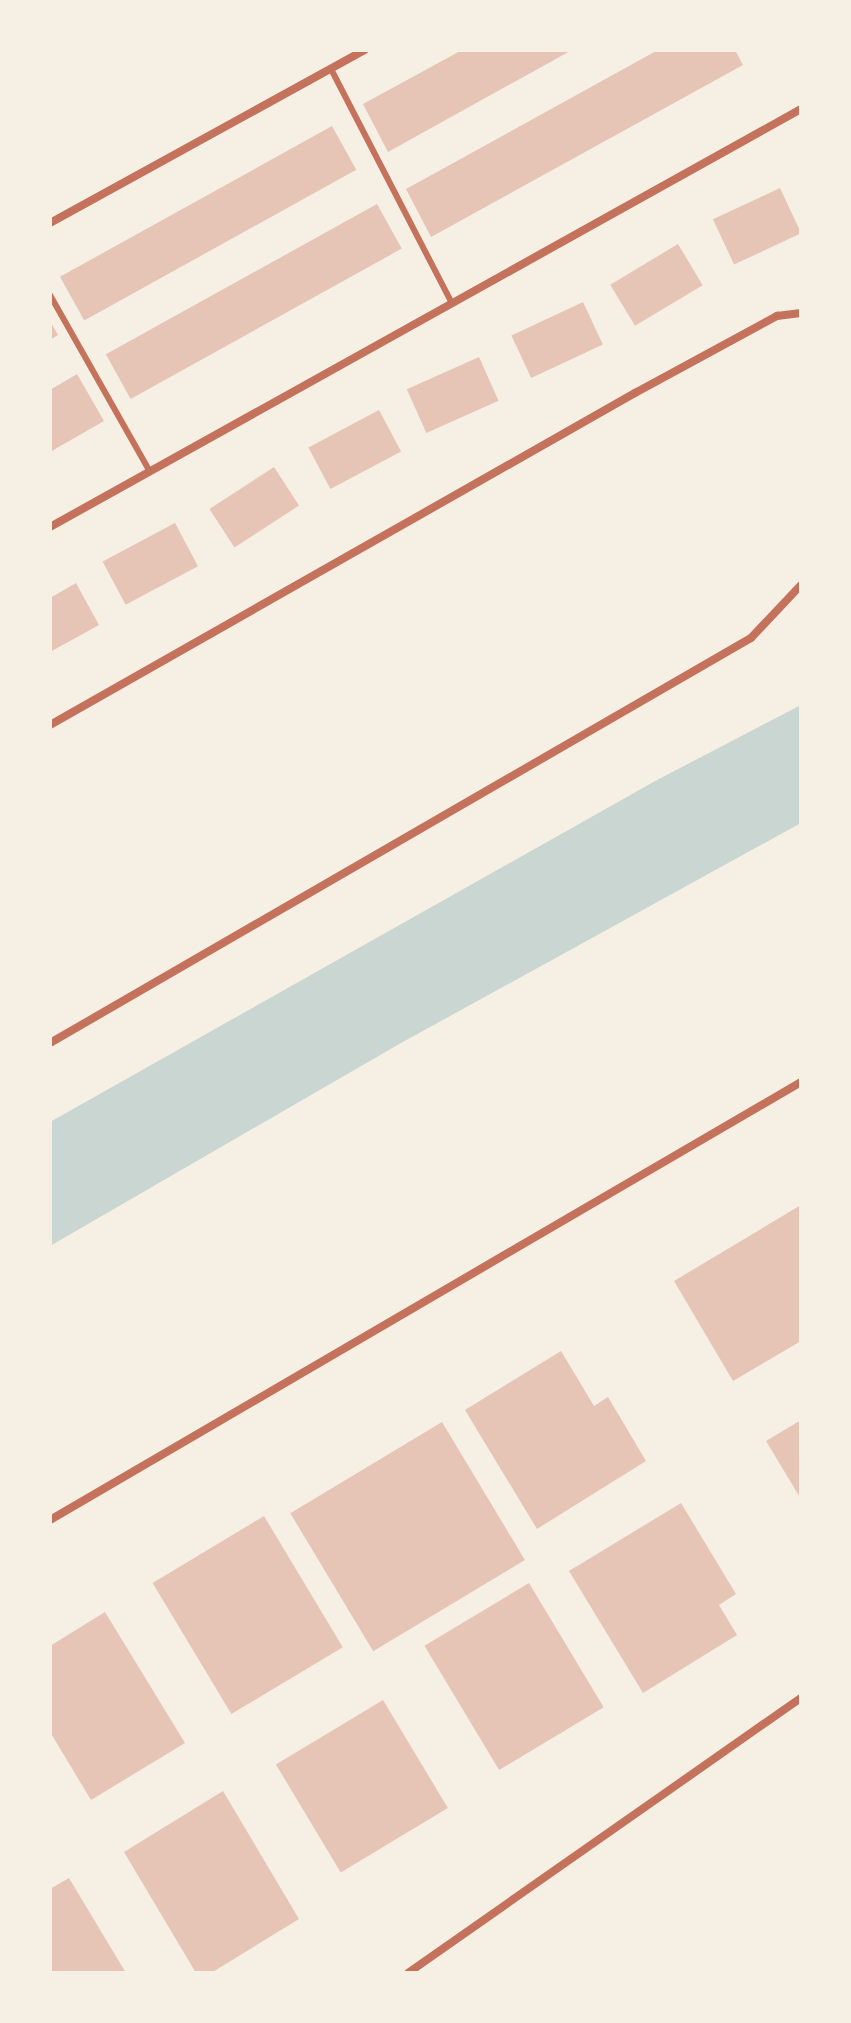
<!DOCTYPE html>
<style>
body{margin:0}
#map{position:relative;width:851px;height:2023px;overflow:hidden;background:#f6efe4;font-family:"Space Grotesk",sans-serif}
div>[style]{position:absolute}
.water>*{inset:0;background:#c9d6d2}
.building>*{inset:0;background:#e6c5b7;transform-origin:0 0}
.service>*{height:6px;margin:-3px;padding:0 3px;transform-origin:3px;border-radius:3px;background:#c5725c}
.minor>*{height:8px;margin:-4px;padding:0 4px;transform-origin:4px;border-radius:4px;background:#c5725c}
span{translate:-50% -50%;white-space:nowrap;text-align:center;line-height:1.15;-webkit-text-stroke:6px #f6efe4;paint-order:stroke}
.frame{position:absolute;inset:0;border:52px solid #f6efe4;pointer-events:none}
</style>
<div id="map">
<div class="water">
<div style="clip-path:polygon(801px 705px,801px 823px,401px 1043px,50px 1246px,50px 1122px,657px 780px)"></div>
</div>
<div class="building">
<div style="clip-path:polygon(462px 50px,572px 50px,388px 152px,363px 104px)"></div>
<div style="clip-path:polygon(658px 50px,735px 50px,743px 65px,431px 237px,406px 189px)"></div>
<div style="left:332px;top:126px;width:50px;height:311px;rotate:61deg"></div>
<div style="left:780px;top:188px;width:50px;height:74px;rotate:65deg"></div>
<div style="left:377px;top:204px;width:51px;height:310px;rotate:61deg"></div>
<div style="left:678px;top:244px;width:48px;height:79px;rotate:59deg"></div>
<div style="left:583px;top:302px;width:47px;height:79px;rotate:65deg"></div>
<div style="clip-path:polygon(50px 321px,58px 335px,50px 340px)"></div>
<div style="left:479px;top:357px;width:48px;height:79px;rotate:66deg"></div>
<div style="clip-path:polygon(77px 374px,104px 421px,50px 452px,50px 390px)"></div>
<div style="left:379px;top:410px;width:47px;height:80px;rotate:62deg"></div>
<div style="left:274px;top:467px;width:46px;height:77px;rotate:57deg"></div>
<div style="left:175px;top:523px;width:49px;height:82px;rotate:62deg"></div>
<div style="clip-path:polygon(76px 583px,99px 625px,50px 652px,50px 598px)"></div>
<div style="clip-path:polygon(801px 1205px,801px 1341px,733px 1381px,674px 1281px)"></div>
<div style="clip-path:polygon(561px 1351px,594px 1406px,608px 1397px,646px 1461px,537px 1529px,465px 1410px)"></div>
<div style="clip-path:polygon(801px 1420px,801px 1499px,766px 1441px)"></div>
<div style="left:442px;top:1422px;width:161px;height:177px;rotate:59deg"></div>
<div style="clip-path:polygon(681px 1503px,736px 1594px,719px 1605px,737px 1635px,643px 1693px,569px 1571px)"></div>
<div style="left:264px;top:1516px;width:153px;height:130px;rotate:59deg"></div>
<div style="left:529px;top:1583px;width:145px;height:122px;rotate:59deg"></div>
<div style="clip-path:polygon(105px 1612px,185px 1743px,91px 1800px,50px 1732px,50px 1646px)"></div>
<div style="left:383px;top:1700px;width:126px;height:125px;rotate:59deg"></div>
<div style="clip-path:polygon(223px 1791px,299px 1919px,211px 1973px,196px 1973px,124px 1852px)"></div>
<div style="clip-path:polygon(69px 1878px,126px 1973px,50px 1973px,50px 1889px)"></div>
</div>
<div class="service">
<div style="left:331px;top:69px;width:263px;rotate:62.7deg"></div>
<div style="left:50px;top:295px;width:203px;rotate:60.5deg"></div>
</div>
<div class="minor">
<div style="left:50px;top:223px;width:359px;rotate:-28.8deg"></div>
<div style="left:50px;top:527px;width:859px;rotate:-29.1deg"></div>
<div style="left:50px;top:725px;width:673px;rotate:-29.58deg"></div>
<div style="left:635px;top:393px;width:162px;rotate:-28.5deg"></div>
<div style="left:777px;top:316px;width:24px;rotate:-7deg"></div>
<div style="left:50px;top:1043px;width:810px;rotate:-30.02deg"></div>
<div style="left:751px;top:638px;width:73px;rotate:-46.7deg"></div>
<div style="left:50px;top:1520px;width:869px;rotate:-30.25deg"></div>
<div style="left:408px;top:1973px;width:480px;rotate:-35deg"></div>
</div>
<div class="frame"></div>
</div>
